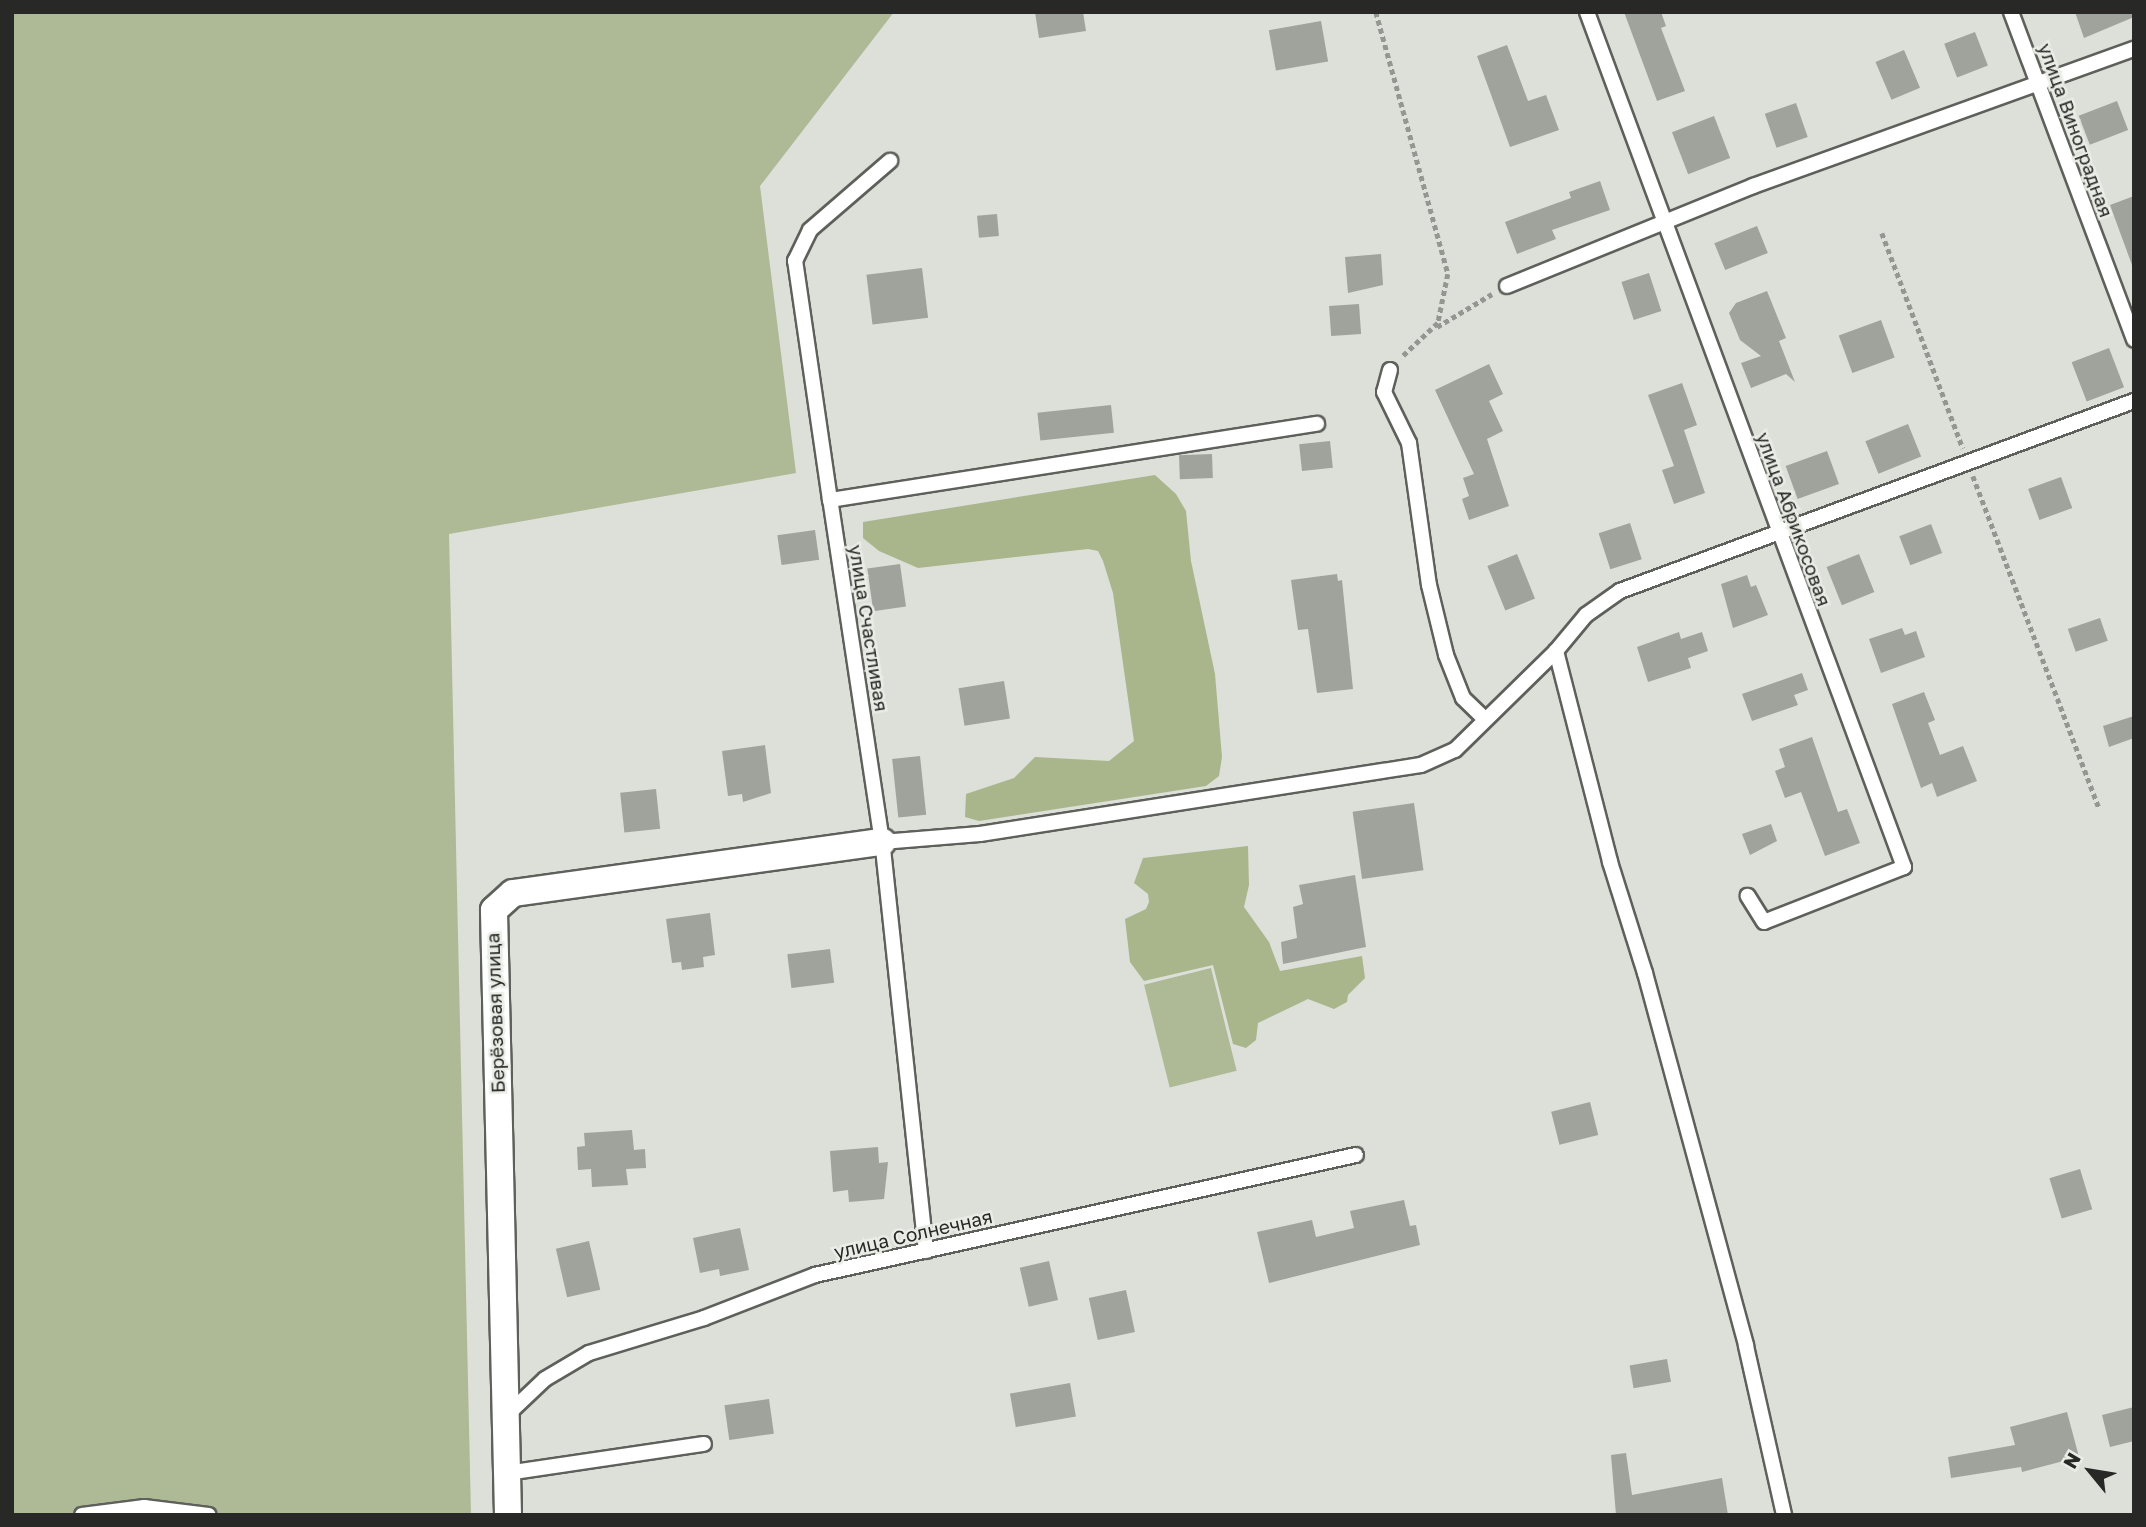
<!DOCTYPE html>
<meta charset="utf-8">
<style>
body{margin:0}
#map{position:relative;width:2146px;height:1527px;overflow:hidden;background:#dddfd9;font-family:"Golos Text",sans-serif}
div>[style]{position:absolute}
.green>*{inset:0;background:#aeb995;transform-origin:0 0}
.forest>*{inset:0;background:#a9b68b}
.building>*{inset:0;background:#a0a29c;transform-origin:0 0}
.path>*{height:4.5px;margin-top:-2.25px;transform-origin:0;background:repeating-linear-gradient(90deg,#949691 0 5px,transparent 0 8.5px)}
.roads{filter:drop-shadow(2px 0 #5e605b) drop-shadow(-2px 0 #5e605b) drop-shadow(0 2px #5e605b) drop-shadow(0 -2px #5e605b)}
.lane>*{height:14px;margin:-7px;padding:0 7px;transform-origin:7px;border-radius:7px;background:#fff}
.street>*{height:26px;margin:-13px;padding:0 13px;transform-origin:13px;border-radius:13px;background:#fff}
span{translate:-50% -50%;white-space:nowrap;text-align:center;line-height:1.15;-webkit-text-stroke:5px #eaece6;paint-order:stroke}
.street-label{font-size:19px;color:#282927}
.frame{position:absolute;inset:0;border:14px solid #282927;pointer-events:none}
.north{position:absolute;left:2055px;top:1436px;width:70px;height:70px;-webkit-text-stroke:5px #eaece6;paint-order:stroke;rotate:300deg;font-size:19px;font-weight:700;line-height:28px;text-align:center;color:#282927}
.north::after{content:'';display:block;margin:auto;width:24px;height:32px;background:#282927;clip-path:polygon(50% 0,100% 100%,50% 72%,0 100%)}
</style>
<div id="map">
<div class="green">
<div style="clip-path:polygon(12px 12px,894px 12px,760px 186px,796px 473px,449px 534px,471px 1515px,12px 1515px)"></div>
<div style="left:1211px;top:968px;width:106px;height:69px;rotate:76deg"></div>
</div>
<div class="forest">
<div style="clip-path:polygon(1155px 475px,1176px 494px,1186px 511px,1191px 561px,1215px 674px,1222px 757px,1219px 776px,1206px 786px,979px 821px,965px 817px,966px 794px,1014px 778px,1035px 757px,1109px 761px,1134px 741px,1113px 593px,1103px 561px,1098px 551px,1088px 549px,918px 568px,879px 551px,863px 538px,863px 522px)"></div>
<div style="clip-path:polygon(1248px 846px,1249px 885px,1244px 907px,1269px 942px,1280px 971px,1362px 956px,1365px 978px,1348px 995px,1347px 1002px,1334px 1009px,1308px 999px,1258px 1023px,1256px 1040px,1246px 1048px,1233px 1044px,1213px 965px,1144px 981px,1130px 962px,1125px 919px,1146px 909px,1149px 902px,1148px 894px,1134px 883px,1143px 858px)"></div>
</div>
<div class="building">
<div style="clip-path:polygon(1035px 12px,1083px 12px,1086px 31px,1039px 38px)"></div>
<div style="clip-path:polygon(1624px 12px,1661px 12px,1666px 26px,1661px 28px,1685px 91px,1657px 101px)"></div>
<div style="clip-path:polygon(2075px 12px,2134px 12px,2134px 17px,2084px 38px)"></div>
<div style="left:1321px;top:21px;width:41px;height:53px;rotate:80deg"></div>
<div style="left:1975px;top:32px;width:36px;height:33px;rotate:69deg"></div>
<div style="clip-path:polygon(1507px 45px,1528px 101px,1546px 95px,1559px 130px,1510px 147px,1477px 56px)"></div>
<div style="left:1904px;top:50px;width:41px;height:31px;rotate:67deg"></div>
<div style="left:2117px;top:101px;width:31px;height:41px;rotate:69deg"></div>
<div style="left:1796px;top:103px;width:36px;height:33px;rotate:71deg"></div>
<div style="left:1714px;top:116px;width:45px;height:45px;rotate:69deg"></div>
<div style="clip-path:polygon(1600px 181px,1610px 210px,1552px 230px,1556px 239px,1517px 254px,1505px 222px,1571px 198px,1569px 192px)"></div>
<div style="clip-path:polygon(2134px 196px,2134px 265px,2132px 265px,2110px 205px)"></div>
<div style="left:997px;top:214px;width:22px;height:20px;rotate:85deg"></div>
<div style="left:1757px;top:226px;width:29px;height:46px;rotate:68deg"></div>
<div style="clip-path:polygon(1381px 254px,1383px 285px,1348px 293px,1345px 257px)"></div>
<div style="left:922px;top:268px;width:50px;height:56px;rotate:83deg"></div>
<div style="left:1649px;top:273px;width:40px;height:29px;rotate:72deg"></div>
<div style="clip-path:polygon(1767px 291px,1786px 338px,1779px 341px,1795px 382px,1786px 374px,1751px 388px,1741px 363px,1761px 356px,1740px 340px,1729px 313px,1736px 303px)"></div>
<div style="left:1359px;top:304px;width:30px;height:30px;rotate:86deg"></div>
<div style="left:1881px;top:320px;width:40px;height:45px;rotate:70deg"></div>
<div style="left:2109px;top:348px;width:42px;height:40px;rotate:69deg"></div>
<div style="clip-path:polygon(1489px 364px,1503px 394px,1489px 401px,1503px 431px,1487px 439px,1509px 506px,1469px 520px,1462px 499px,1469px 496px,1463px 478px,1474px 474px,1435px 390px)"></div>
<div style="clip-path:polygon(1682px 383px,1697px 425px,1684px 430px,1705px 493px,1674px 504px,1662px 470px,1674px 466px,1648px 395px)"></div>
<div style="left:1111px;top:405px;width:28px;height:74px;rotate:84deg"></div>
<div style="left:1908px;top:424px;width:35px;height:46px;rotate:68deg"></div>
<div style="left:1330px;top:441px;width:27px;height:31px;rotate:84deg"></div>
<div style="left:1827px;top:451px;width:35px;height:44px;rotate:70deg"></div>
<div style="left:1212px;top:454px;width:24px;height:33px;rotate:88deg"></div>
<div style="left:2061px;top:477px;width:33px;height:35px;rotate:70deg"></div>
<div style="left:1630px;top:523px;width:38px;height:33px;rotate:72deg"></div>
<div style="left:1931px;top:524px;width:31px;height:34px;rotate:69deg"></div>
<div style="left:815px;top:530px;width:30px;height:38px;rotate:82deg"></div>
<div style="left:1517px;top:554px;width:48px;height:32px;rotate:68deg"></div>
<div style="left:1859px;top:554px;width:41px;height:35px;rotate:68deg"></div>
<div style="left:900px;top:564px;width:43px;height:33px;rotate:82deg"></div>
<div style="clip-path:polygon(1337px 574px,1338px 581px,1342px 580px,1353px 689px,1317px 693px,1308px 629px,1298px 630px,1291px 580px)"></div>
<div style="clip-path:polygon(1747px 575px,1751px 587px,1756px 585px,1768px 615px,1733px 628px,1721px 584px)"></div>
<div style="left:2100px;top:618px;width:24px;height:34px;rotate:71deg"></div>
<div style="clip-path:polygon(1902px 628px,1905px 635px,1916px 631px,1925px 657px,1881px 673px,1869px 639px)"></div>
<div style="clip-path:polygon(1679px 632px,1681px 639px,1702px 632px,1708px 651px,1688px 658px,1691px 668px,1648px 682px,1637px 647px)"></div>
<div style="clip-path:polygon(1802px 673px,1808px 690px,1794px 695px,1798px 705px,1752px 721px,1742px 694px)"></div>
<div style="left:1004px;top:681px;width:38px;height:46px;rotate:81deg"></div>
<div style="clip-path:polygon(1924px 692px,1935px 720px,1928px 723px,1940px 755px,1963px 746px,1977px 781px,1937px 797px,1932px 783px,1921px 788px,1892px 704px)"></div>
<div style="clip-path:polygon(2134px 716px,2134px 738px,2109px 747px,2103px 726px)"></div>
<div style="clip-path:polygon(1812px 737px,1838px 812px,1847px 809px,1860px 843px,1825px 856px,1801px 792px,1785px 798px,1775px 771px,1785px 767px,1779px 749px)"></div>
<div style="clip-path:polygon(765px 745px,771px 793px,743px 802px,742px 794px,728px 796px,722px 751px)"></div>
<div style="left:920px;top:756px;width:59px;height:28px;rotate:84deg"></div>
<div style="left:656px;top:789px;width:40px;height:36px;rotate:84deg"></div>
<div style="left:1414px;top:803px;width:68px;height:62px;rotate:82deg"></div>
<div style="clip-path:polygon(1771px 824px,1777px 841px,1750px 855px,1742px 834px)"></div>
<div style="clip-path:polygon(1355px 875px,1366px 947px,1283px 964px,1281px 942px,1297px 938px,1293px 907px,1303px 904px,1299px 885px)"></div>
<div style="clip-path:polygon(710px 913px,715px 955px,703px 957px,704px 967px,682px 970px,681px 962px,672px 963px,666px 919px)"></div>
<div style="left:830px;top:949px;width:34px;height:43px;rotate:83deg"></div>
<div style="left:1590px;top:1102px;width:34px;height:40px;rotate:76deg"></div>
<div style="clip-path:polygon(632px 1130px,634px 1150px,645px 1149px,646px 1168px,626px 1169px,628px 1185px,592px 1187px,591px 1169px,578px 1170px,577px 1147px,585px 1146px,584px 1133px)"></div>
<div style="clip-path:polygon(878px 1147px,879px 1163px,888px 1162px,884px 1199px,849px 1202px,848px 1190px,833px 1192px,830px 1151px)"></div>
<div style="left:2080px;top:1169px;width:42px;height:32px;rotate:73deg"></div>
<div style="clip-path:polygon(1404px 1200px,1410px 1226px,1416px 1225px,1420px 1245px,1269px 1283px,1257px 1232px,1312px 1220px,1316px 1237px,1354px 1228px,1350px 1211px)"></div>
<div style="clip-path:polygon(740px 1228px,749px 1270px,720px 1276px,719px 1269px,700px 1273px,693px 1238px)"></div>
<div style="left:589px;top:1241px;width:50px;height:34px;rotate:77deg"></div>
<div style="left:1049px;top:1261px;width:40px;height:30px;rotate:77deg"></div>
<div style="left:1126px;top:1290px;width:43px;height:38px;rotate:78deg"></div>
<div style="left:1667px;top:1359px;width:23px;height:38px;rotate:80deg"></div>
<div style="left:1070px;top:1383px;width:34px;height:61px;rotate:80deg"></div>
<div style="left:769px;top:1399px;width:35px;height:45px;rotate:82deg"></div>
<div style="clip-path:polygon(2134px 1407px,2134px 1441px,2110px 1447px,2102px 1415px)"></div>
<div style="clip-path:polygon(2067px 1412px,2079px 1457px,2022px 1472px,2021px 1467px,1951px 1478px,1948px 1457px,2015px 1445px,2010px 1427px)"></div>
<div style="clip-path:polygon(1626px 1453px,1632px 1495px,1722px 1478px,1728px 1515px,1616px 1515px,1611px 1455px)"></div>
</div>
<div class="path">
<div style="left:1376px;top:12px;width:272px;rotate:74.6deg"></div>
<div style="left:1448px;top:274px;width:50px;rotate:101.5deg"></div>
<div style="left:1438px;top:323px;width:51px;rotate:136.6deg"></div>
<div style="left:1882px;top:233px;width:230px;rotate:69.4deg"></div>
<div style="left:1437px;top:327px;width:64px;rotate:-31deg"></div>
<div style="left:1973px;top:476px;width:354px;rotate:69.2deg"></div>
</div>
<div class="roads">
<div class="lane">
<div style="left:1587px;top:12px;width:912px;rotate:69.66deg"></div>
<div style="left:1904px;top:867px;width:150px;rotate:158.6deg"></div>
<div style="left:1764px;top:922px;width:31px;rotate:-122deg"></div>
<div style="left:2011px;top:12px;width:350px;rotate:69.4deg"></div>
<div style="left:1507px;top:286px;width:266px;rotate:-22.1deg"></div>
<div style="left:1753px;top:186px;width:405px;rotate:-19.8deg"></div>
<div style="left:1390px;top:370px;width:23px;rotate:105deg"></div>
<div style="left:1384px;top:392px;width:57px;rotate:63.9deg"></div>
<div style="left:1409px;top:443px;width:143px;rotate:82deg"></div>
<div style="left:1429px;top:585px;width:72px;rotate:76.3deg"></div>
<div style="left:1446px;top:655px;width:46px;rotate:68.4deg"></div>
<div style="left:1463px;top:698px;width:29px;rotate:44deg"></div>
<div style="left:830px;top:500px;width:242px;rotate:-98.3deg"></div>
<div style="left:795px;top:261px;width:34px;rotate:-64deg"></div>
<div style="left:810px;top:230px;width:106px;rotate:-40.8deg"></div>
<div style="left:1556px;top:651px;width:218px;rotate:75.6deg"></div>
<div style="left:1610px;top:862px;width:116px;rotate:72.5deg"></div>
<div style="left:1645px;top:973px;width:386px;rotate:74.8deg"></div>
<div style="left:1746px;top:1346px;width:173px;rotate:77.3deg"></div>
<div style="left:882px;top:842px;width:98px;rotate:-4.7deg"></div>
<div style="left:980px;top:834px;width:446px;rotate:-8.9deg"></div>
<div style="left:1421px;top:765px;width:37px;rotate:-24deg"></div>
<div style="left:1455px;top:750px;width:141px;rotate:-44.4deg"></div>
<div style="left:1556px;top:651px;width:47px;rotate:-50.2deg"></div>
<div style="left:1586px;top:615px;width:42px;rotate:-35.2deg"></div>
<div style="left:1620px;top:591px;width:548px;rotate:-20.29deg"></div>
<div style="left:926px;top:1251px;width:411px;rotate:-96.1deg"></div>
<div style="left:882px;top:842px;width:346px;rotate:-98.6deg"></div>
<div style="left:830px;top:500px;width:493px;rotate:-8.9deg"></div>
<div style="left:507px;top:1415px;width:52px;rotate:-43.5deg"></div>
<div style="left:545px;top:1379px;width:51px;rotate:-30.6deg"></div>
<div style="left:589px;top:1353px;width:120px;rotate:-16.9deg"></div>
<div style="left:704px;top:1318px;width:119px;rotate:-21.2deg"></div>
<div style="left:815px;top:1275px;width:554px;rotate:-12.51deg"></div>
<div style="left:507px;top:1473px;width:199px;rotate:-8.4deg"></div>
<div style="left:82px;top:1515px;width:63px;rotate:-7.4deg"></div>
<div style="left:144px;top:1507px;width:65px;rotate:7deg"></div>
</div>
<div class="street">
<div style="left:508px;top:1515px;width:605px;rotate:-91.33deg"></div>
<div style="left:494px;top:910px;width:25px;rotate:-42deg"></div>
<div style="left:513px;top:893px;width:373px;rotate:-7.9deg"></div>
</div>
</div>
<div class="street-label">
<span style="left:2076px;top:130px;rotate:70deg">улица Виноградная</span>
<span style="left:1794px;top:519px;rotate:70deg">улица Абрикосовая</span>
<span style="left:869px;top:628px;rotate:81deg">улица Счастливая</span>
<span style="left:495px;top:1013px;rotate:-92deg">Берёзовая улица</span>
<span style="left:913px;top:1234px;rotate:-13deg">улица Солнечная</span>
</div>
<div class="frame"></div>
<div class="north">N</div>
</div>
